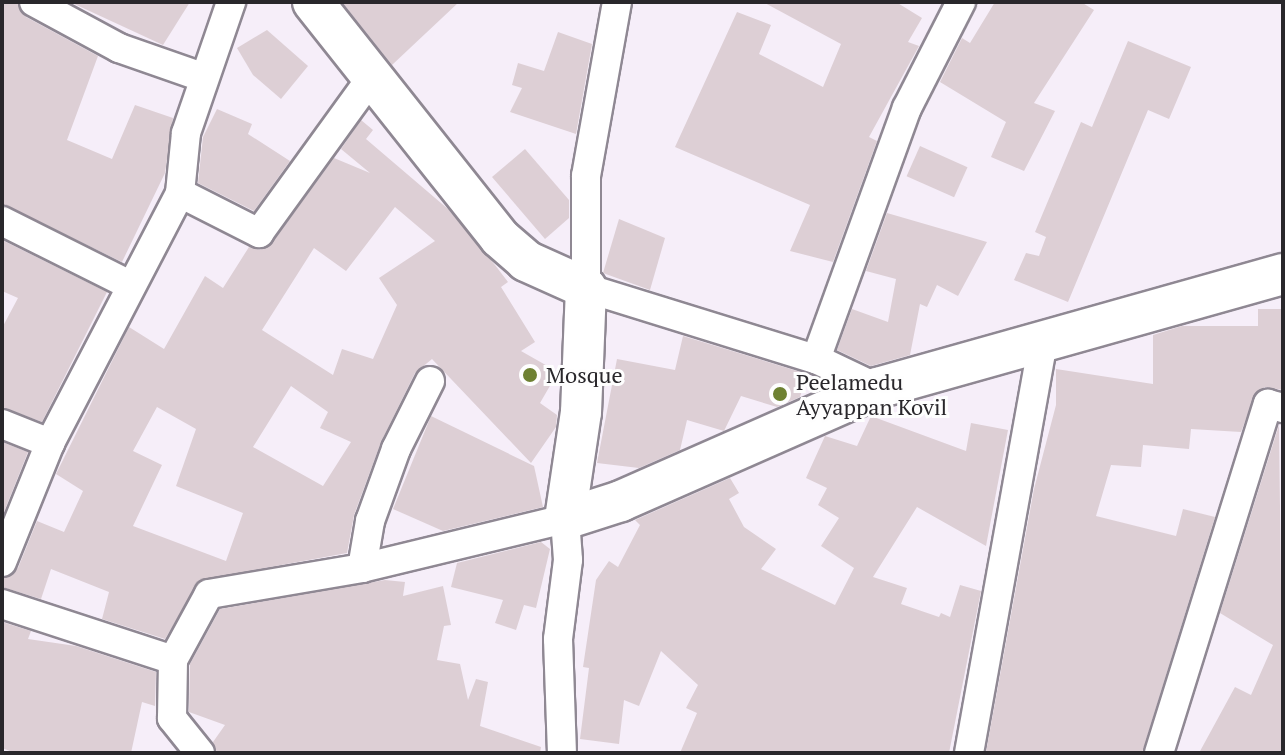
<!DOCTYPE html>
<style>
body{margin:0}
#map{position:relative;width:1285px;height:755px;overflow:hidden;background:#f6eef9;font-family:"PT Serif",serif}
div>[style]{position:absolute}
.building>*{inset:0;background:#ddcfd5;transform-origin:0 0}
.roads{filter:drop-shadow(2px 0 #8f8893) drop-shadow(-2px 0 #8f8893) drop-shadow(0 2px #8f8893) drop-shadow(0 -2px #8f8893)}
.street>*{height:28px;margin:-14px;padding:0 14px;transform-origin:14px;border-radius:14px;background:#fff}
.secondary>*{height:40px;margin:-20px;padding:0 20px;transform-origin:20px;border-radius:20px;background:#fff}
.dots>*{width:22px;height:22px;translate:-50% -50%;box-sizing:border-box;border:4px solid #fefefe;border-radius:50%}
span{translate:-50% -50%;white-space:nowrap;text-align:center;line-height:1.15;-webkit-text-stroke:6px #fefefe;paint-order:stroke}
.poi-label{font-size:22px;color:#29272b}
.left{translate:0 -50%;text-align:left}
.frame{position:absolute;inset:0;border:4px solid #29272b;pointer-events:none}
</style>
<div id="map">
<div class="building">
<div style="clip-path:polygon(2px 2px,17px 2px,26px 17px,98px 56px,67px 140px,112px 159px,135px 105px,173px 118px,165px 173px,122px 262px,2px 204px)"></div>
<div style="clip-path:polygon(70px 2px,190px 2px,163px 45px)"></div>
<div style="clip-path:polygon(342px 2px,459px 2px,392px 65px)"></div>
<div style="clip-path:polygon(763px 2px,896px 2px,922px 18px,908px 42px,919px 46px,869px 137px,877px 141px,833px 262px,790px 251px,810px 205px,675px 147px,737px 12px,771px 25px,759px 54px,823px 87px,841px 44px)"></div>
<div style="clip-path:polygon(995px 2px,1081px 2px,1094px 10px,1034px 103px,1055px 111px,1024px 171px,991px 157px,1006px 122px,940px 82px,962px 38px,970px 43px)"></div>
<div style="clip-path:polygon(267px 30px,308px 66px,281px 99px,253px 75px,237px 48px)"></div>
<div style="clip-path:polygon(558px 32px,592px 44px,576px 134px,510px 112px,522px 88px,512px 85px,518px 63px,544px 71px)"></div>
<div style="clip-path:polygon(1128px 41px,1191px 67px,1169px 119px,1148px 110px,1068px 302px,1014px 280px,1026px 253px,1039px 256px,1046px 237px,1035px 232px,1081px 122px,1092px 127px)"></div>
<div style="clip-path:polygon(217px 109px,252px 124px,248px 134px,290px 161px,254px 211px,198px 183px,203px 137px)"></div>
<div style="clip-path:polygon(evenodd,361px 120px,373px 130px,366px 139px,448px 209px,495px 265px,508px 282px,501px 287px,535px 342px,521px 351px,558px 372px,540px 403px,557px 415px,556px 427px,531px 463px,432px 359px,415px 373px,381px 442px,354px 515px,347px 553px,200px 580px,165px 639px,102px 619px,109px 592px,51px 569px,41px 599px,2px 587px,2px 579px,18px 568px,37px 521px,64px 532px,83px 491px,56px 474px,129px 327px,164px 349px,205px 276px,223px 288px,249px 247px,260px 250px,272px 243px,334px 158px,370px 173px,341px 149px,361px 120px,395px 207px,435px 241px,379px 278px,397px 305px,373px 359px,342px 349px,333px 375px,262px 330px,314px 248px,346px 271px,395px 207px,361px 120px,291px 386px,328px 412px,320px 428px,351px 442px,323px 486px,253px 447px,291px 386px,361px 120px,157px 407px,196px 429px,176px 486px,243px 513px,226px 561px,133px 526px,162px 465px,133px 451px,157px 407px)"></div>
<div style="left:920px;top:146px;width:52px;height:33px;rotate:24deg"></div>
<div style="clip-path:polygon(525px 149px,569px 200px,569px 218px,545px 239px,492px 177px)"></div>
<div style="clip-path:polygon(887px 213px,987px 242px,958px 296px,937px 285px,927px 307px,920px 304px,910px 355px,871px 366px,837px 350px,852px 309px,888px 322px,896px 279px,866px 271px)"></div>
<div style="clip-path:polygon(619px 219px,665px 238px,650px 290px,603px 273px)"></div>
<div style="clip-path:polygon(2px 240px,107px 292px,42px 422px,2px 407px,2px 328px,18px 298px,2px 291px)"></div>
<div style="clip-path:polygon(1258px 309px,1283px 309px,1283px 390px,1265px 387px,1256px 392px,1241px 432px,1191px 429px,1189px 449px,1143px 445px,1141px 467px,1111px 465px,1096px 516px,1176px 536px,1183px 509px,1215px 517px,1142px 753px,986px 752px,1034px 489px,1056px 405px,1056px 369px,1153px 384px,1153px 335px,1182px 326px,1258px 326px)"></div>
<div style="clip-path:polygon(683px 336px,807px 374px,800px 397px,777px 407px,741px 396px,724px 431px,687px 420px,680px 450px,639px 468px,597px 463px,617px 359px,675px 370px)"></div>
<div style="clip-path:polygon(431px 416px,534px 466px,543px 507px,443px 531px,393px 509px)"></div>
<div style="clip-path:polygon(871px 416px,966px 451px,971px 423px,1008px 430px,986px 546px,917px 507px,873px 577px,907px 588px,901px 604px,939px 617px,941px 613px,950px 617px,960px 585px,981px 591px,949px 753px,680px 753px,697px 713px,686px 708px,698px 685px,661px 651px,639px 706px,624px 700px,619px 744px,580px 739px,589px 668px,583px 667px,596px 580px,609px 561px,618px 567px,640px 525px,635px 520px,730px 478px,739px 493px,729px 499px,744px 527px,776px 549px,761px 569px,835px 605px,854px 568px,821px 546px,839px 518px,818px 505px,827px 488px,806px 478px,825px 436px,857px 446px)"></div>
<div style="clip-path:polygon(1279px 425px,1283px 753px,1199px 753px,1235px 687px,1251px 695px,1273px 645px,1220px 613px)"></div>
<div style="clip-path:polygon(2px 442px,28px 452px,2px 517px)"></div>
<div style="clip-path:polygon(541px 542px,550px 549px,536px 608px,524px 605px,516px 630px,495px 623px,503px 600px,451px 587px,457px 563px)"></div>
<div style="clip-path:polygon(385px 580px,405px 582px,403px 596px,443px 586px,451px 625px,444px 626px,437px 660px,460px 664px,468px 700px,476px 679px,488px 682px,480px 726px,541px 747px,540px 753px,217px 753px,213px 742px,225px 725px,189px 712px,190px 664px,220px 609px)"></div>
<div style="clip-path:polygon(2px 622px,31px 631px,28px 639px,76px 646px,156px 672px,155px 706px,142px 702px,131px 753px,15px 753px,2px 748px)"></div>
</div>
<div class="roads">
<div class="street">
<div style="left:34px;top:2px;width:97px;rotate:28.4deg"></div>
<div style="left:119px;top:48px;width:88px;rotate:19.3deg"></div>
<div style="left:617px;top:2px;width:177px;rotate:100.1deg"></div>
<div style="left:586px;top:176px;width:112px;rotate:90deg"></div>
<div style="left:586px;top:288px;width:241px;rotate:17.2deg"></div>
<div style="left:816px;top:359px;width:68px;rotate:25.4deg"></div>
<div style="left:180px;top:193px;width:89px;rotate:26.9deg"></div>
<div style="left:259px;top:233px;width:191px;rotate:-54.1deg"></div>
<div style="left:2px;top:221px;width:143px;rotate:26.6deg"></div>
<div style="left:816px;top:359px;width:267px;rotate:-70.1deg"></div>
<div style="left:907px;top:108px;width:119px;rotate:-63deg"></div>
<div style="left:2px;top:424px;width:52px;rotate:21.6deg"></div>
<div style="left:2px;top:562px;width:128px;rotate:-68deg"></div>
<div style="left:50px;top:443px;width:282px;rotate:-62.5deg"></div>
<div style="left:180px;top:193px;width:60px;rotate:-84.3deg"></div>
<div style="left:186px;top:133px;width:139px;rotate:-71deg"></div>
<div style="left:362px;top:568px;width:48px;rotate:-80.3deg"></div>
<div style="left:370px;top:521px;width:77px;rotate:-70.1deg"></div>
<div style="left:396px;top:449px;width:76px;rotate:-63.4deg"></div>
<div style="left:2px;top:604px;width:180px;rotate:18.1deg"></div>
<div style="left:200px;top:753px;width:45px;rotate:-128.7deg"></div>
<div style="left:172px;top:718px;width:58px;rotate:-89deg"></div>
<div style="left:173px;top:660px;width:75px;rotate:-61.4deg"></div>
<div style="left:209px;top:594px;width:155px;rotate:-9.6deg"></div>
<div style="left:362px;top:568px;width:209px;rotate:-13.6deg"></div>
<div style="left:565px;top:519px;width:41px;rotate:85.8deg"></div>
<div style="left:568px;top:560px;width:80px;rotate:97.2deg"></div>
<div style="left:558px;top:639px;width:114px;rotate:88deg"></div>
<div style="left:969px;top:753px;width:422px;rotate:-79.8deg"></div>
<div style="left:1159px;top:753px;width:366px;rotate:-72.7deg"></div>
<div style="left:1268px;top:404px;width:16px;rotate:15deg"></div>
</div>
<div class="secondary">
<div style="left:313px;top:2px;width:301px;rotate:51.6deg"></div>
<div style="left:500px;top:238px;width:35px;rotate:41deg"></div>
<div style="left:526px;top:261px;width:66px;rotate:24.2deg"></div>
<div style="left:586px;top:288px;width:124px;rotate:92.3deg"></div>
<div style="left:581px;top:412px;width:108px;rotate:98.5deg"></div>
<div style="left:565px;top:519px;width:59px;rotate:-17.8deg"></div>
<div style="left:621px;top:501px;width:280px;rotate:-23.8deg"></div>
<div style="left:877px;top:388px;width:422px;rotate:-15.7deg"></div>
</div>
</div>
<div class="dots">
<div style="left:530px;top:375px;background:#6e8132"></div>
<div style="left:780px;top:394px;background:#6e8132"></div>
</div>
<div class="poi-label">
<span class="left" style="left:546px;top:375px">Mosque</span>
<span class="left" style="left:796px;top:394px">Peelamedu<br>Ayyappan Kovil</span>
</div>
<div class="frame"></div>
</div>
